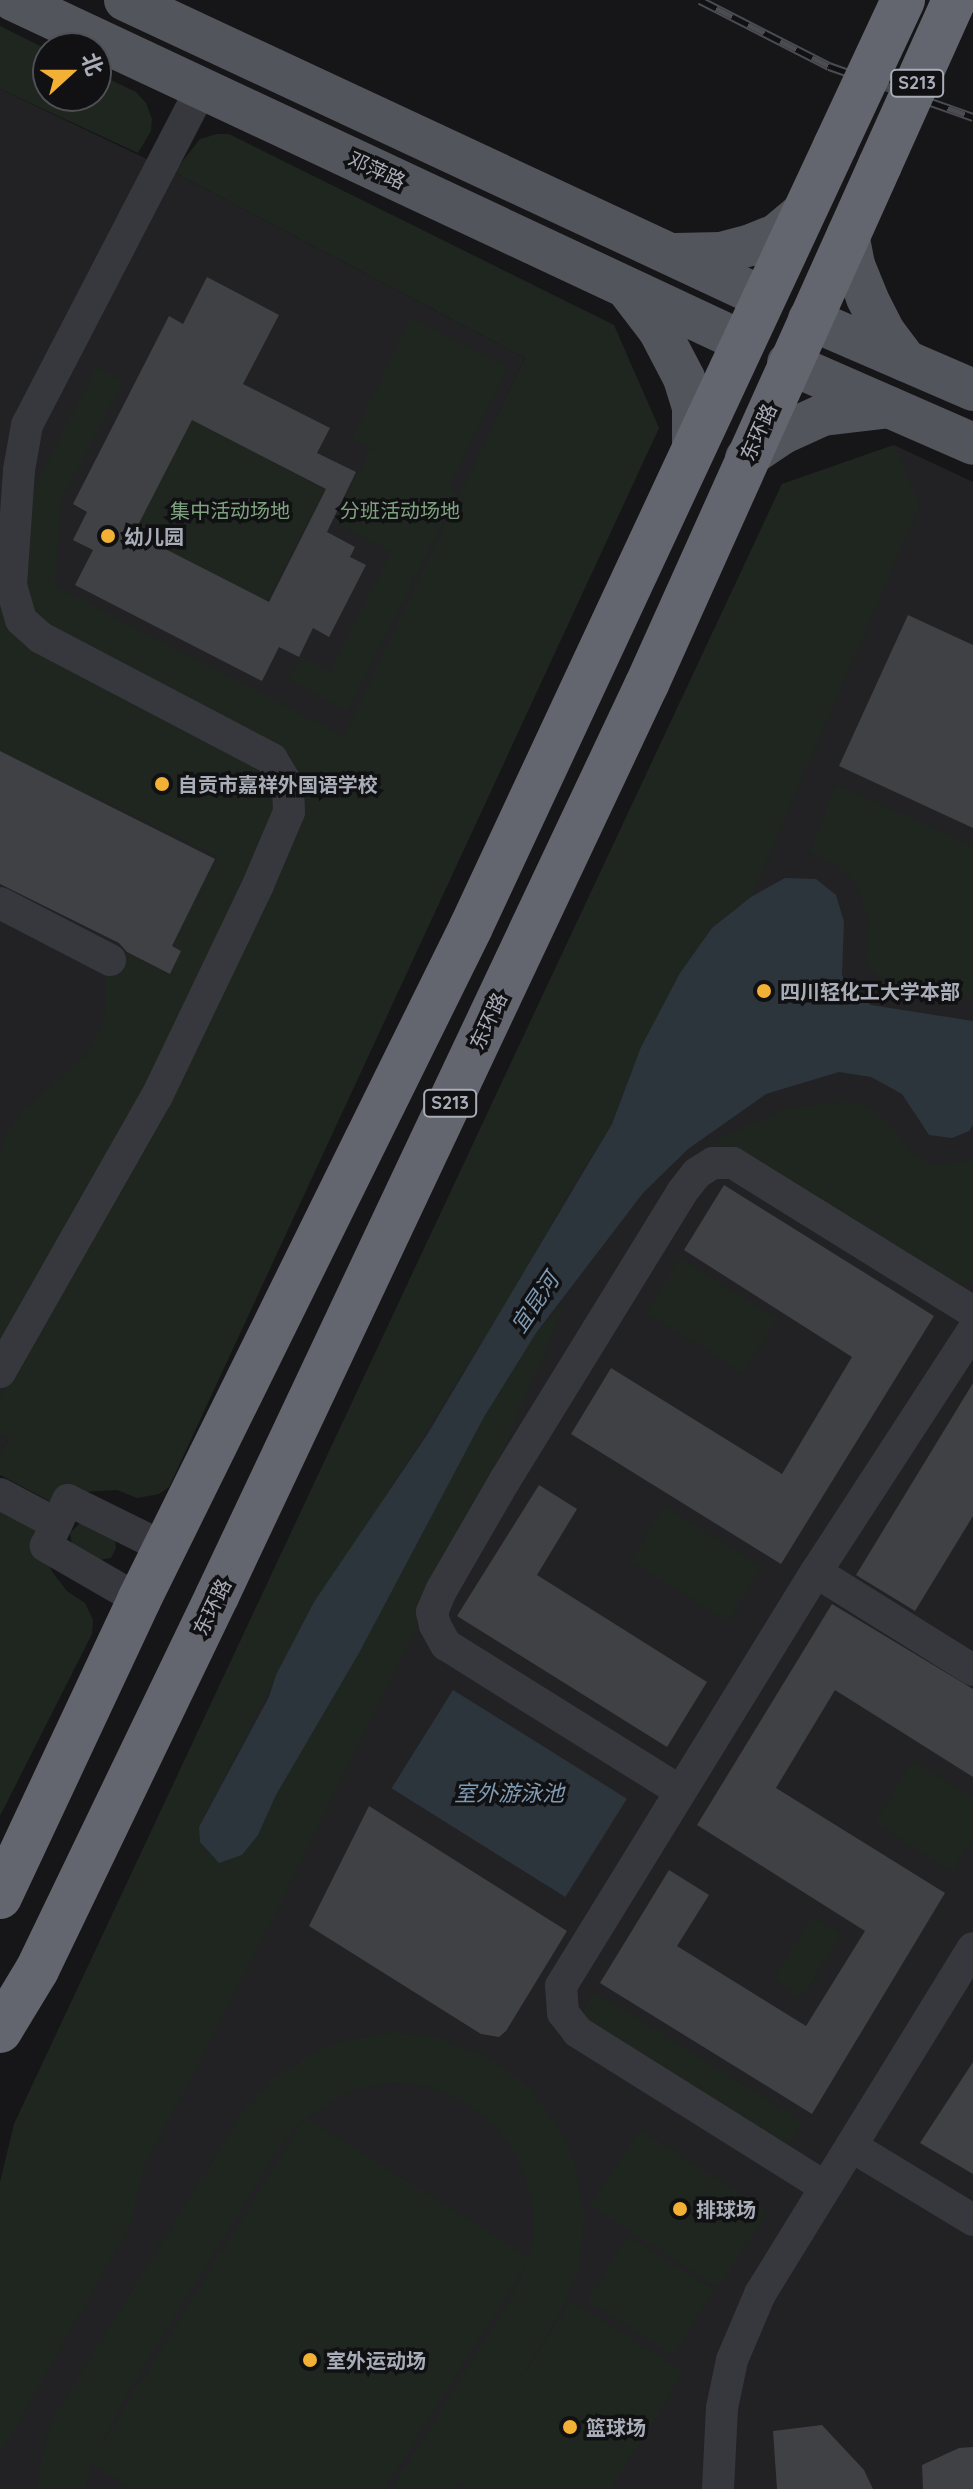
<!DOCTYPE html>
<meta charset="utf-8">
<style>
body{margin:0}
#map{position:relative;width:973px;height:2489px;overflow:hidden;background:#161618;font-family:Quicksand,"Noto Sans SC",sans-serif}
div>[style]{position:absolute}
.built>*{inset:0;background:#222225}
.green>*{inset:0;background:#1e261f;transform-origin:0 0}
.water>*{inset:0;background:#2c353c;transform-origin:0 0}
.building>*{inset:0;background:#404145}
.minor>*{height:32px;margin:-16px;padding:0 16px;transform-origin:16px;border-radius:16px;background:#37383d}
.major>*{height:42px;margin:-21px;padding:0 21px;transform-origin:21px;border-radius:21px;background:#53555c}
.highway>*{height:44px;margin:-22px;padding:0 22px;transform-origin:22px;border-radius:22px;background:#63666e}
.rail>*{height:9px;margin-top:-4.5px;transform-origin:0;background:repeating-linear-gradient(90deg,#111113 0 18px,#4a4c52 0 36px);box-sizing:border-box;border-block:2px solid #4a4c52}
.highway-bridge>*{height:44px;margin:-22px;padding:0 22px;transform-origin:22px;border-radius:22px;background:#63666e}
.dots>*{width:22px;height:22px;translate:-50% -50%;box-sizing:border-box;border:4px solid #111113;border-radius:50%}
span{translate:-50% -50%;white-space:nowrap;text-align:center;line-height:1.15;-webkit-text-stroke:7px #111113;paint-order:stroke}
.shield-label span{padding:2px 6px;background:#111113;border:2px solid;border-radius:6px;-webkit-text-stroke-width:0}
.shield-label{font-size:18px;color:#a8adb8;font-weight:700}
.street-label{font-size:20px;color:#a8adb8}
.park-label{font-size:20px;color:#7fa381}
.poi-label{font-size:20px;color:#a8adb8;font-weight:700}
.left{translate:0 -50%;text-align:left}
.water-label{font-size:22px;color:#7f9bb3;font-style:italic}
.north{position:absolute;left:32px;top:32px;width:80px;height:80px;box-sizing:border-box;background:#111113;border:2px solid #4d4f55;border-radius:50%;rotate:69deg;font-size:22px;font-weight:700;line-height:32px;text-align:center;color:#a8adb8}
.north::after{content:'';display:block;margin:auto;width:28px;height:36px;background:#f2b134;clip-path:polygon(50% 0,100% 100%,50% 72%,0 100%)}
</style>
<div id="map">
<div class="built">
<div style="clip-path:polygon(0 89px,174px 172px,525px 358px,49px 1363px,0 1456px)"></div>
<div style="clip-path:polygon(894px 445px,973px 482px,973px 2489px,0 2489px,0 2182px,782px 484px)"></div>
</div>
<div class="green">
<div style="clip-path:polygon(0 26px,48px 50px,48px 96px,96px 96px,96px 73px,136px 92px,146px 103px,152px 119px,151px 131px,138px 153px,0 89px)"></div>
<div style="clip-path:polygon(217px 134px,229px 134px,614px 325px,659px 428px,169px 1487px,159px 1494px,137px 1498px,117px 1490px,81px 1492px,57px 1505px,0 1475px,0 1455px,9px 1439px,0 1434px,0 1398px,167px 1107px,299px 830px,304px 797px,36px 616px,26px 596px,32px 493px,96px 367px,123px 381px,61px 502px,55px 586px,344px 736px,525px 358px,174px 172px,200px 139px)"></div>
<div style="clip-path:polygon(411px 318px,508px 367px,449px 487px,457px 494px,348px 711px,288px 680px,300px 657px,330px 672px,391px 552px,333px 522px,370px 449px,375px 451px,352px 439px)"></div>
<div style="left:192px;top:419px;width:151px;height:128px;rotate:28deg"></div>
<div style="clip-path:polygon(894px 445px,920px 505px,751px 897px,712px 928px,680px 973px,641px 1047px,612px 1124px,573px 1185px,520px 1281px,358px 1540px,314px 1602px,199px 1827px,200px 1842px,206px 1853px,242px 1855px,258px 1835px,276px 1795px,359px 1653px,484px 1417px,536px 1333px,567px 1301px,499px 1458px,276px 1913px,145px 2166px,130px 2226px,0 2455px,0 2182px,14px 2124px,782px 484px)"></div>
<div style="clip-path:polygon(0 603px,257px 765px,272px 782px,274px 817px,140px 1095px,0 1340px,0 1153px,8px 1131px,22px 1111px,89px 1052px,106px 1013px,105px 972px,127px 953px,170px 975px,180px 952px,172px 946px,217px 856px,0 752px)"></div>
<div style="clip-path:polygon(836px 784px,973px 846px,973px 999px,903px 986px,880px 978px,866px 964px,869px 920px,855px 882px,839px 867px,810px 852px)"></div>
<div style="clip-path:polygon(848px 1101px,868px 1107px,882px 1117px,913px 1153px,932px 1165px,973px 1160px,973px 1279px,968px 1283px,943px 1281px,715px 1140px,789px 1108px)"></div>
<div style="left:680px;top:1258px;width:115px;height:64px;rotate:32deg"></div>
<div style="left:664px;top:1506px;width:115px;height:64px;rotate:32deg"></div>
<div style="clip-path:polygon(0 1511px,44px 1533px,44px 1556px,53px 1573px,67px 1591px,85px 1603px,93px 1620px,92px 1634px,0 1816px)"></div>
<div style="clip-path:polygon(80px 1523px,115px 1539px,116px 1548px,111px 1558px,99px 1560px,72px 1545px,70px 1533px)"></div>
<div style="clip-path:polygon(913px 1761px,973px 1797px,973px 1840px,952px 1872px,875px 1822px)"></div>
<div style="clip-path:polygon(816px 1919px,838px 1932px,839px 1939px,806px 1992px,798px 1997px,774px 1977px,810px 1920px)"></div>
<div style="left:595px;top:1992px;width:245px;height:32px;rotate:32deg"></div>
<div style="clip-path:polygon(evenodd,393px 2032px,438px 2037px,484px 2056px,507px 2070px,530px 2089px,547px 2112px,562px 2133px,574px 2162px,584px 2216px,580px 2264px,565px 2304px,512px 2393px,571px 2301px,684px 2372px,611px 2489px,468px 2489px,457px 2482px,453px 2489px,392px 2489px,511px 2298px,527px 2263px,385px 2489px,132px 2489px,91px 2464px,86px 2489px,36px 2489px,47px 2433px,58px 2410px,244px 2110px,273px 2079px,313px 2053px,336px 2043px,393px 2032px,394px 2082px,426px 2086px,461px 2100px,493px 2124px,507px 2141px,518px 2157px,532px 2198px,534px 2237px,529px 2257px,306px 2118px,352px 2090px,394px 2082px,393px 2032px,303px 2120px,303px 2121px,92px 2460px,128px 2392px,285px 2139px,303px 2120px)"></div>
<div style="left:640px;top:2129px;width:152px;height:91px;rotate:33deg"></div>
<div style="left:628px;top:2236px;width:102px;height:77px;rotate:32deg"></div>
</div>
<div class="water">
<div style="clip-path:polygon(785px 878px,816px 879px,836px 895px,844px 922px,842px 975px,852px 990px,871px 1005px,973px 1021px,973px 1125px,969px 1131px,952px 1138px,929px 1135px,902px 1094px,871px 1077px,839px 1072px,766px 1094px,688px 1149px,643px 1193px,536px 1333px,484px 1417px,359px 1653px,276px 1795px,258px 1835px,242px 1855px,219px 1863px,200px 1842px,199px 1827px,269px 1697px,276px 1675px,314px 1602px,427px 1435px,612px 1124px,641px 1047px,680px 973px,712px 928px,751px 897px)"></div>
<div style="left:453px;top:1690px;width:205px;height:116px;rotate:32deg"></div>
</div>
<div class="building">
<div style="clip-path:polygon(evenodd,207px 277px,279px 315px,243px 384px,330px 428px,317px 453px,356px 472px,327px 532px,355px 547px,350px 557px,366px 565px,329px 637px,313px 628px,299px 657px,279px 647px,262px 681px,75px 585px,93px 550px,73px 540px,87px 512px,73px 504px,169px 316px,183px 324px,207px 277px,192px 420px,326px 489px,269px 602px,134px 533px,192px 420px)"></div>
<div style="clip-path:polygon(908px 615px,973px 645px,973px 828px,839px 766px)"></div>
<div style="clip-path:polygon(0 751px,215px 859px,172px 946px,181px 951px,170px 974px,127px 952px,119px 943px,0 884px)"></div>
<div style="clip-path:polygon(724px 1185px,934px 1316px,781px 1564px,571px 1434px,611px 1368px,782px 1474px,852px 1357px,684px 1250px)"></div>
<div style="clip-path:polygon(973px 1383px,973px 1516px,915px 1611px,856px 1575px)"></div>
<div style="clip-path:polygon(539px 1485px,577px 1509px,537px 1575px,707px 1682px,667px 1747px,457px 1616px)"></div>
<div style="clip-path:polygon(832px 1604px,973px 1689px,973px 1777px,835px 1690px,776px 1788px,945px 1893px,812px 2114px,600px 1983px,669px 1870px,709px 1895px,677px 1946px,806px 2026px,865px 1931px,697px 1825px)"></div>
<div style="clip-path:polygon(369px 1806px,567px 1931px,506px 2031px,499px 2037px,481px 2034px,309px 1926px)"></div>
<div style="clip-path:polygon(973px 2062px,973px 2174px,920px 2143px)"></div>
<div style="clip-path:polygon(822px 2425px,864px 2470px,873px 2489px,777px 2489px,773px 2431px)"></div>
<div style="clip-path:polygon(973px 2447px,973px 2489px,923px 2489px,922px 2465px,959px 2448px)"></div>
</div>
<div class="minor">
<div style="left:0;top:903px;width:124px;rotate:27.4deg"></div>
<div style="left:0;top:1372px;width:318px;rotate:-60.4deg"></div>
<div style="left:157px;top:1096px;width:234px;rotate:-64.4deg"></div>
<div style="left:258px;top:885px;width:79px;rotate:-67deg"></div>
<div style="left:289px;top:812px;width:26px;rotate:-92deg"></div>
<div style="left:288px;top:786px;width:31px;rotate:-121deg"></div>
<div style="left:272px;top:759px;width:262px;rotate:-152.3deg"></div>
<div style="left:40px;top:637px;width:25px;rotate:-138deg"></div>
<div style="left:21px;top:620px;width:36px;rotate:-106deg"></div>
<div style="left:11px;top:585px;width:115px;rotate:-86deg"></div>
<div style="left:19px;top:470px;width:46px;rotate:-79.9deg"></div>
<div style="left:27px;top:425px;width:380px;rotate:-62.6deg"></div>
<div style="left:0;top:1494px;width:64px;rotate:27.8deg"></div>
<div style="left:816px;top:1572px;width:185px;rotate:32deg"></div>
<div style="left:139px;top:1600px;width:108px;rotate:-149.9deg"></div>
<div style="left:46px;top:1546px;width:51px;rotate:-64.4deg"></div>
<div style="left:68px;top:1500px;width:108px;rotate:26.3deg"></div>
<div style="left:680px;top:1791px;width:276px;rotate:-148deg"></div>
<div style="left:446px;top:1645px;width:23px;rotate:-119deg"></div>
<div style="left:435px;top:1625px;width:13px;rotate:-103deg"></div>
<div style="left:432px;top:1612px;width:25px;rotate:-67deg"></div>
<div style="left:442px;top:1589px;width:126px;rotate:-60deg"></div>
<div style="left:505px;top:1480px;width:338px;rotate:-58.4deg"></div>
<div style="left:682px;top:1192px;width:24px;rotate:-52deg"></div>
<div style="left:697px;top:1173px;width:19px;rotate:-32deg"></div>
<div style="left:713px;top:1163px;width:20px"></div>
<div style="left:733px;top:1163px;width:282px;rotate:31.8deg"></div>
<div style="left:851px;top:2146px;width:143px;rotate:31.2deg"></div>
<div style="left:825px;top:2187px;width:292px;rotate:-147.9deg"></div>
<div style="left:578px;top:2032px;width:24px;rotate:-128deg"></div>
<div style="left:563px;top:2013px;width:27px;rotate:-94deg"></div>
<div style="left:561px;top:1986px;width:486px;rotate:-58.4deg"></div>
<div style="left:816px;top:1572px;width:288px;rotate:-57deg"></div>
<div style="left:718px;top:2489px;width:81px;rotate:-87.2deg"></div>
<div style="left:722px;top:2408px;width:49px;rotate:-78.2deg"></div>
<div style="left:732px;top:2360px;width:72px;rotate:-67deg"></div>
<div style="left:760px;top:2294px;width:406px;rotate:-58.4deg"></div>
</div>
<div class="major">
<div style="left:13px;top:0;width:804px;rotate:25.1deg"></div>
<div style="left:125px;top:0;width:703px;rotate:25deg"></div>
<div style="left:848px;top:234px;width:32px;rotate:79deg"></div>
<div style="left:854px;top:265px;width:35px;rotate:68deg"></div>
<div style="left:867px;top:298px;width:39px;rotate:63deg"></div>
<div style="left:885px;top:333px;width:35px;rotate:53deg"></div>
<div style="left:675px;top:254px;width:46px;rotate:-1.2deg"></div>
<div style="left:721px;top:253px;width:31px;rotate:-15deg"></div>
<div style="left:751px;top:245px;width:27px;rotate:-22deg"></div>
<div style="left:776px;top:235px;width:35px;rotate:-40deg"></div>
<div style="left:629px;top:291px;width:49px;rotate:52.4deg"></div>
<div style="left:659px;top:330px;width:54px;rotate:62.5deg"></div>
<div style="left:684px;top:378px;width:31px;rotate:73deg"></div>
<div style="left:693px;top:408px;width:37px;rotate:90deg"></div>
<div style="left:809px;top:319px;width:179px;rotate:23.4deg"></div>
<div style="left:788px;top:363px;width:202px;rotate:23.6deg"></div>
<div style="left:746px;top:458px;width:45px;rotate:-34deg"></div>
<div style="left:783px;top:433px;width:44px;rotate:-24.2deg"></div>
<div style="left:823px;top:415px;width:66px;rotate:-6.9deg"></div>
</div>
<div class="highway">
<div style="left:0;top:1897px;width:328px;rotate:-64.9deg"></div>
<div style="left:139px;top:1600px;width:750px;rotate:-63.74deg"></div>
<div style="left:471px;top:927px;width:862px;rotate:-65.01deg"></div>
<div style="left:0;top:2031px;width:71px;rotate:-58.8deg"></div>
<div style="left:37px;top:1970px;width:415px;rotate:-64.3deg"></div>
<div style="left:217px;top:1596px;width:1008px;rotate:-64.76deg"></div>
<div style="left:647px;top:684px;width:569px;rotate:-65.82deg"></div>
</div>
<div class="rail">
<div style="left:700px;top:0;width:145px;rotate:27.1deg"></div>
<div style="left:829px;top:66px;width:153px;rotate:19.5deg"></div>
</div>
<div class="highway-bridge">
<div style="left:835px;top:146px;width:161px;rotate:-65deg"></div>
<div style="left:880px;top:165px;width:181px;rotate:-65.8deg"></div>
</div>
<div class="dots">
<div style="left:108px;top:536px;background:#f2b134"></div>
<div style="left:162px;top:784px;background:#f2b134"></div>
<div style="left:764px;top:991px;background:#f2b134"></div>
<div style="left:680px;top:2209px;background:#f2b134"></div>
<div style="left:310px;top:2360px;background:#f2b134"></div>
<div style="left:570px;top:2427px;background:#f2b134"></div>
</div>
<div class="shield-label">
<span style="left:917px;top:83px">S213</span>
<span style="left:450px;top:1103px">S213</span>
</div>
<div class="street-label">
<span style="left:377px;top:170px;rotate:25deg">邓萍路</span>
<span style="left:758px;top:432px;rotate:-66deg">东环路</span>
<span style="left:488px;top:1021px;rotate:-65deg">东环路</span>
<span style="left:212px;top:1607px;rotate:-64deg">东环路</span>
</div>
<div class="park-label">
<span style="left:230px;top:510px">集中活动场地</span>
<span style="left:400px;top:510px">分班活动场地</span>
</div>
<div class="poi-label">
<span class="left" style="left:124px;top:536px">幼儿园</span>
<span class="left" style="left:178px;top:784px">自贡市嘉祥外国语学校</span>
<span class="left" style="left:780px;top:991px">四川轻化工大学本部</span>
<span class="left" style="left:696px;top:2209px">排球场</span>
<span class="left" style="left:326px;top:2360px">室外运动场</span>
<span class="left" style="left:586px;top:2427px">篮球场</span>
</div>
<div class="water-label">
<span style="left:535px;top:1303px;rotate:-56deg">宜昆河</span>
<span style="left:509px;top:1794px">室外游泳池</span>
</div>
<div class="north">北</div>
</div>
